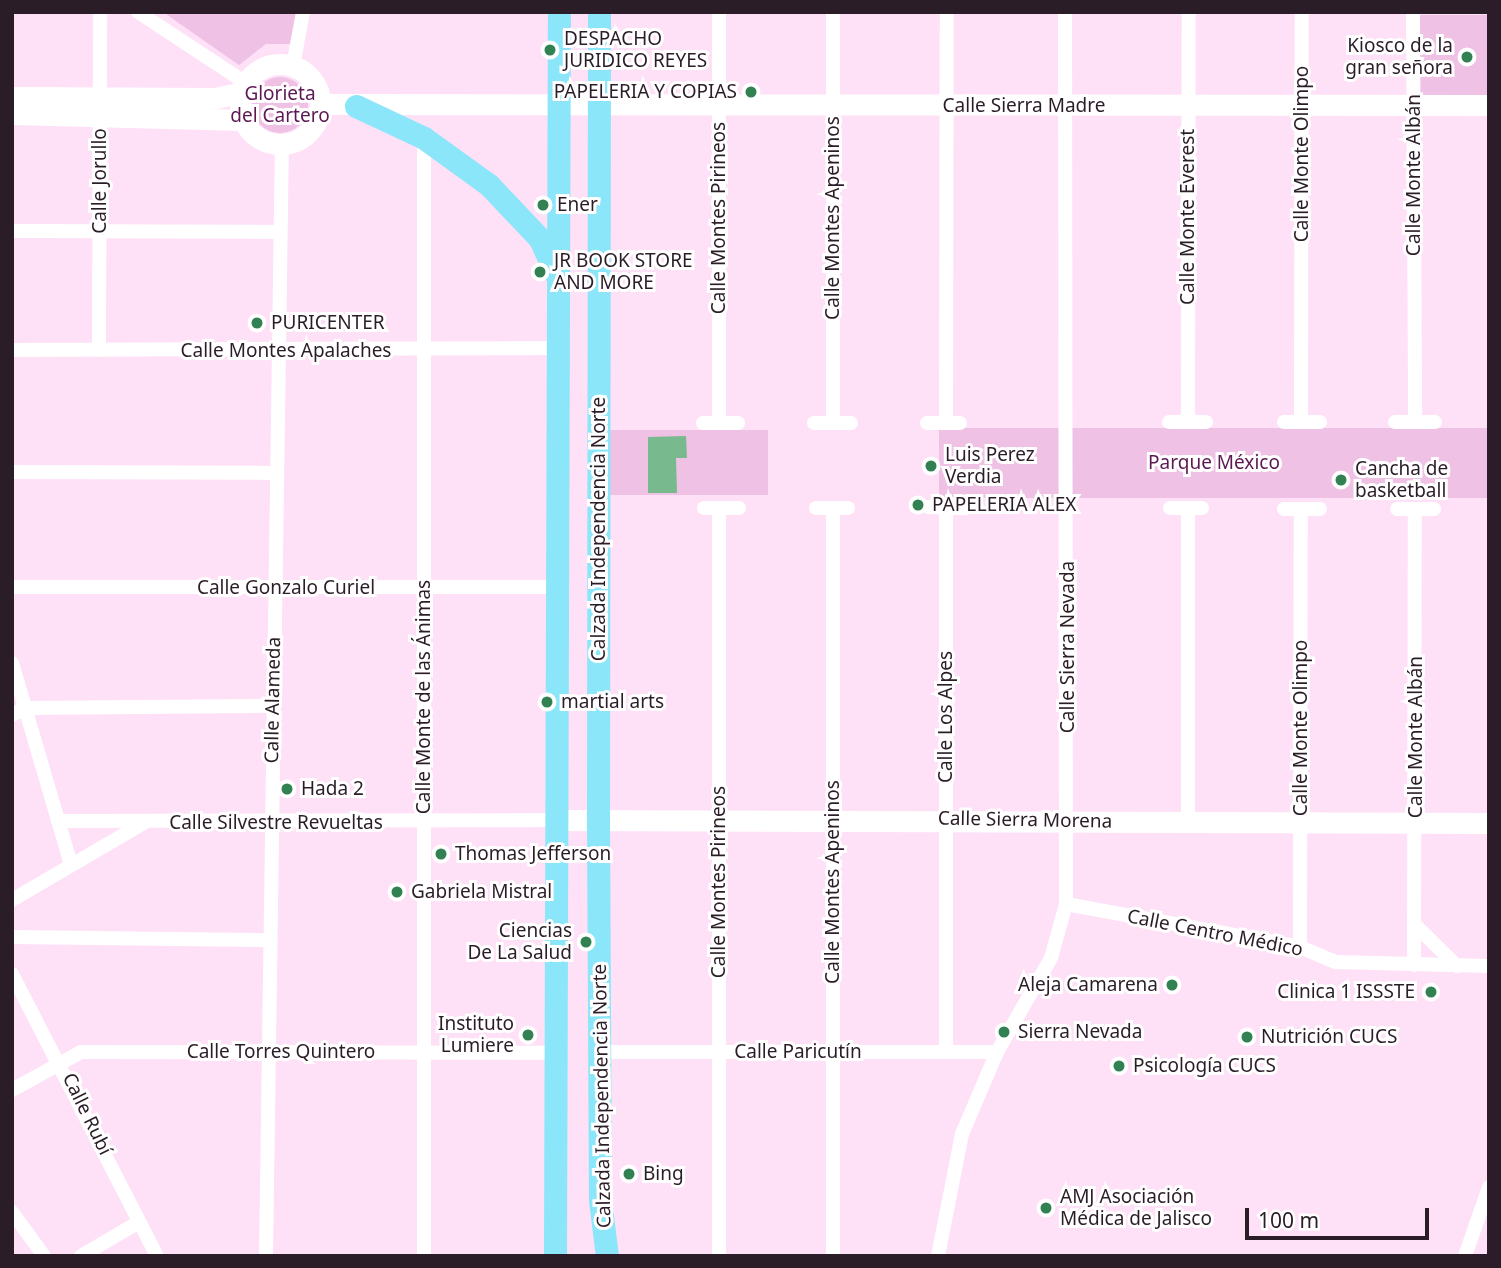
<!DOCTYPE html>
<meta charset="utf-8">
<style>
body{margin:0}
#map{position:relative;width:1501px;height:1268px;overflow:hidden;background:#fee0f7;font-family:"Noto Sans",sans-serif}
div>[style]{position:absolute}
.green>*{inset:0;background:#efc1e4;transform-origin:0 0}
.round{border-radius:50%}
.water>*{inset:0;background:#78ba8e}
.street>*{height:14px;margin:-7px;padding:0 7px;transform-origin:7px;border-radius:7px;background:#fff}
.secondary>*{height:21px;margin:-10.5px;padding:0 10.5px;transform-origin:10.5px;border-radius:10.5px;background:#fff}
.secondary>.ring{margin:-10.5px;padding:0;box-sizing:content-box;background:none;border:21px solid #fff;border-radius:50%}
.primary>*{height:23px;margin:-11.5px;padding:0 11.5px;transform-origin:11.5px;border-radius:11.5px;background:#8ae6f8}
.dots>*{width:19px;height:19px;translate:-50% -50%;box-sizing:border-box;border:4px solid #fff;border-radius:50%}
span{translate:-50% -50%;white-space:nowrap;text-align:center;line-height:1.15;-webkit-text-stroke:6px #fff;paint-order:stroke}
.poi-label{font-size:19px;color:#2b1d28}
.left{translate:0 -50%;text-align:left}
.right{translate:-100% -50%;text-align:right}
.park-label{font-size:19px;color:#5d1853}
.street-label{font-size:19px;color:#2b1d28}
.frame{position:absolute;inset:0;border:14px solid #2b1d28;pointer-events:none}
.scale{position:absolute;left:1245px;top:1208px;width:184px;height:32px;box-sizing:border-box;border:4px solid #2b1d28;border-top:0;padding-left:9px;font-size:21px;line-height:24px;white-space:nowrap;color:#2b1d28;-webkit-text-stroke:5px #fff;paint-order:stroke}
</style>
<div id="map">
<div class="green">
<div style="clip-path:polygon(163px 12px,297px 12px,292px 44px,266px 44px,239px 65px)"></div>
<div style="left:1419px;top:15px;width:70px;height:83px"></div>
<div class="round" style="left:252px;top:77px;width:56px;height:56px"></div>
<div style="left:1489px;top:428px;width:70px;height:550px;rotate:90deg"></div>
<div style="left:768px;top:430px;width:65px;height:159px;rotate:90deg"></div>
</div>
<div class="water">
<div style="clip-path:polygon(686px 436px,687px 458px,676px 458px,677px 493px,648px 493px,648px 437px)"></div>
</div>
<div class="street">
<div style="left:138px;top:12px;width:129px;rotate:33.3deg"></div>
<div style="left:719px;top:12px;width:411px;rotate:90deg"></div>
<div style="left:833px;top:12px;width:411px;rotate:90deg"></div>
<div style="left:1413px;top:12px;width:410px;rotate:89.7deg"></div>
<div style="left:293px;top:66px;width:55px;rotate:-79.5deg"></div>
<div style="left:12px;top:231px;width:267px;rotate:0.2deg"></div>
<div style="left:12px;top:350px;width:547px;rotate:-0.21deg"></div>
<div style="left:99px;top:350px;width:338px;rotate:-89.8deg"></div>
<div style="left:1169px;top:422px;width:37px"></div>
<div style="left:1188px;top:422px;width:410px;rotate:-89.9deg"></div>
<div style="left:1284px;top:422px;width:36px"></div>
<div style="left:1301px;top:422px;width:410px;rotate:-89.9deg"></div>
<div style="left:1395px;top:422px;width:40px"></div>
<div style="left:703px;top:423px;width:35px"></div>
<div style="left:814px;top:423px;width:37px"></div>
<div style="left:927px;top:423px;width:33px"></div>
<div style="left:946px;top:423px;width:411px;rotate:-89.9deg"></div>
<div style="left:12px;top:472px;width:265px;rotate:0.2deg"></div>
<div style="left:928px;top:507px;width:37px;rotate:2deg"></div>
<div style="left:704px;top:508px;width:35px"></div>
<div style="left:719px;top:508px;width:748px;rotate:90deg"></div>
<div style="left:816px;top:508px;width:32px"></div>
<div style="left:833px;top:508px;width:748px;rotate:90deg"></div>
<div style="left:1170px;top:508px;width:32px"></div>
<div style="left:1284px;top:509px;width:36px"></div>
<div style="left:1397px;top:509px;width:37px"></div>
<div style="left:12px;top:587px;width:548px"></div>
<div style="left:12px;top:663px;width:210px;rotate:73.7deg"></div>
<div style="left:12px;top:715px;width:15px;rotate:-28deg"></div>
<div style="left:25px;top:708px;width:248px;rotate:-0.5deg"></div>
<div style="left:58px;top:821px;width:503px;rotate:-0.11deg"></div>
<div style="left:1188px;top:823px;width:315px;rotate:-90deg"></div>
<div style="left:12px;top:900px;width:153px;rotate:-30.3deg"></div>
<div style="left:1066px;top:904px;width:238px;rotate:10.4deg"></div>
<div style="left:1300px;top:947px;width:39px;rotate:23deg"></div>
<div style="left:1336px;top:962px;width:153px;rotate:1.5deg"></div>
<div style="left:1415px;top:925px;width:59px;rotate:44.3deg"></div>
<div style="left:12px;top:937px;width:257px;rotate:0.7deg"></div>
<div style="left:1300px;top:947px;width:438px;rotate:-89.9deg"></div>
<div style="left:1414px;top:965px;width:456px;rotate:-89.9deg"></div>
<div style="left:12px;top:974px;width:317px;rotate:62.8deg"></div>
<div style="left:600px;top:1052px;width:397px"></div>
<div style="left:946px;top:1052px;width:544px;rotate:-90deg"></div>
<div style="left:12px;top:1090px;width:79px;rotate:-28.8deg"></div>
<div style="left:81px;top:1052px;width:479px;rotate:0.1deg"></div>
<div style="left:12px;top:1212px;width:54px;rotate:54deg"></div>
<div style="left:81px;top:1256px;width:67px;rotate:-30.4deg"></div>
<div style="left:266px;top:1256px;width:1112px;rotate:-89.18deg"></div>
<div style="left:424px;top:1256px;width:1118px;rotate:-90deg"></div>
<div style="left:938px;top:1256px;width:124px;rotate:-78.9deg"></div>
<div style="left:962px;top:1134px;width:89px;rotate:-66.9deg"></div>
<div style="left:997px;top:1052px;width:108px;rotate:-60.1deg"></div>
<div style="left:1051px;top:958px;width:56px;rotate:-74.5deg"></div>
<div style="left:1066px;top:904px;width:892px;rotate:-90.06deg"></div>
<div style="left:1465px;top:1256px;width:73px;rotate:-70.8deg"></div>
</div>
<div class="secondary">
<div class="ring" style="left:240px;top:64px;width:59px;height:59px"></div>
<div style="left:12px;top:97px;width:204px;rotate:0.3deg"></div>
<div style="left:216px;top:98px;width:27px;rotate:-13deg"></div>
<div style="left:320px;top:104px;width:1169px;rotate:0.05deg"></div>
<div style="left:12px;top:114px;width:231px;rotate:1.5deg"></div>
<div style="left:561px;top:820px;width:928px;rotate:0.19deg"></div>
</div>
<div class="primary">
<div style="left:599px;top:12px;width:809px;rotate:90.07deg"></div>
<div style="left:598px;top:821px;width:379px;rotate:89.7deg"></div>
<div style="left:600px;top:1200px;width:56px;rotate:82.9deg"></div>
<div style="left:356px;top:106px;width:75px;rotate:25.2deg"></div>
<div style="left:424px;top:138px;width:80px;rotate:35.9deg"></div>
<div style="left:489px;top:185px;width:74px;rotate:46.6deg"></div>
<div style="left:540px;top:239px;width:37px;rotate:66deg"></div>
<div style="left:555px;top:1256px;width:1244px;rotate:-89.82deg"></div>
</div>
<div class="dots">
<div style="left:550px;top:50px;background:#318152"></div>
<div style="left:1467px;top:57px;background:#318152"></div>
<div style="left:751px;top:92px;background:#318152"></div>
<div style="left:543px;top:205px;background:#318152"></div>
<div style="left:540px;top:272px;background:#318152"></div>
<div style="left:257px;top:323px;background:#318152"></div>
<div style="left:931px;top:466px;background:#318152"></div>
<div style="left:1341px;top:480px;background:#318152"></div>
<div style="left:918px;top:505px;background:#318152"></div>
<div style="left:547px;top:702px;background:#318152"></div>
<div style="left:287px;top:789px;background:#318152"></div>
<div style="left:441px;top:854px;background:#318152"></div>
<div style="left:397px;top:892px;background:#318152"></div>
<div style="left:586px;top:942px;background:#318152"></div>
<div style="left:1172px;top:985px;background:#318152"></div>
<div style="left:1431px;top:992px;background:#318152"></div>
<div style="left:1004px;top:1032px;background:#318152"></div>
<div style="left:528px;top:1035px;background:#318152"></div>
<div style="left:1247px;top:1037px;background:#318152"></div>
<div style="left:1119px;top:1066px;background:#318152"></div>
<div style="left:629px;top:1174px;background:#318152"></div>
<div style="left:1046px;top:1208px;background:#318152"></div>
</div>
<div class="poi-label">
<span class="left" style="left:564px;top:50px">DESPACHO<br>JURIDICO REYES</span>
<span class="right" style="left:1453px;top:57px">Kiosco de la<br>gran señora</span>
<span class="right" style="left:737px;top:92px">PAPELERIA Y COPIAS</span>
<span class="left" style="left:557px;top:205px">Ener</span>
<span class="left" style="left:554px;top:272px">JR BOOK STORE<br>AND MORE</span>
<span class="left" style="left:271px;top:323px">PURICENTER</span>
<span class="left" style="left:945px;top:466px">Luis Perez<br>Verdia</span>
<span class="left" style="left:1355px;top:480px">Cancha de<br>basketball</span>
<span class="left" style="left:932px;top:505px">PAPELERIA ALEX</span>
<span class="left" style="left:561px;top:702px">martial arts</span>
<span class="left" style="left:301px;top:789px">Hada 2</span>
<span class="left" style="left:455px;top:854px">Thomas Jefferson</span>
<span class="left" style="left:411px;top:892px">Gabriela Mistral</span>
<span class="right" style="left:572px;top:942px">Ciencias<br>De La Salud</span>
<span class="right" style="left:1158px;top:985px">Aleja Camarena</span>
<span class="right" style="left:1415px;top:992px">Clinica 1 ISSSTE</span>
<span class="right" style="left:514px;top:1035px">Instituto<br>Lumiere</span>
<span class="left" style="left:1018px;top:1032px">Sierra Nevada</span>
<span class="left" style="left:1261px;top:1037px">Nutrición CUCS</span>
<span class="left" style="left:1133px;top:1066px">Psicología CUCS</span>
<span class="left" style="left:643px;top:1174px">Bing</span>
<span class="left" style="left:1060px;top:1208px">AMJ Asociación<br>Médica de Jalisco</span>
</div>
<div class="park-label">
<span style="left:280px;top:105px">Glorieta<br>del Cartero</span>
<span style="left:1214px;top:463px">Parque México</span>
</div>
<div class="street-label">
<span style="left:1024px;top:106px">Calle Sierra Madre</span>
<span style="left:1302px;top:154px;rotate:-90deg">Calle Monte Olimpo</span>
<span style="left:1414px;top:175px;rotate:-90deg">Calle Monte Albán</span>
<span style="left:100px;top:181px;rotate:-90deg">Calle Jorullo</span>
<span style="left:1188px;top:217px;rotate:-90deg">Calle Monte Everest</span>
<span style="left:719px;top:218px;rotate:-90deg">Calle Montes Pirineos</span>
<span style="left:833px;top:218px;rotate:-90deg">Calle Montes Apeninos</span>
<span style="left:286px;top:351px">Calle Montes Apalaches</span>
<span style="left:599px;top:529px;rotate:-90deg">Calzada Independencia Norte</span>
<span style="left:286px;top:588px">Calle Gonzalo Curiel</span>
<span style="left:1068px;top:647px;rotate:-90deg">Calle Sierra Nevada</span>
<span style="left:424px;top:697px;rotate:-90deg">Calle Monte de las Ánimas</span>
<span style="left:273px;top:700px;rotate:-89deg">Calle Alameda</span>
<span style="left:946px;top:717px;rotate:-90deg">Calle Los Alpes</span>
<span style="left:1301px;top:728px;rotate:-90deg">Calle Monte Olimpo</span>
<span style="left:1416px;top:737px;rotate:-90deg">Calle Monte Albán</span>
<span style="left:1025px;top:820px;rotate:1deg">Calle Sierra Morena</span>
<span style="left:276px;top:823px">Calle Silvestre Revueltas</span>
<span style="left:719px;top:882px;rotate:-90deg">Calle Montes Pirineos</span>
<span style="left:833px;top:882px;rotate:-90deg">Calle Montes Apeninos</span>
<span style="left:1215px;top:933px;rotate:11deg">Calle Centro Médico</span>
<span style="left:281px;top:1052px">Calle Torres Quintero</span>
<span style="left:798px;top:1052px">Calle Paricutín</span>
<span style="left:602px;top:1096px;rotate:-91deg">Calzada Independencia Norte</span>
<span style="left:87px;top:1114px;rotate:64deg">Calle Rubí</span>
</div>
<div class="frame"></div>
<div class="scale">100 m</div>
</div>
